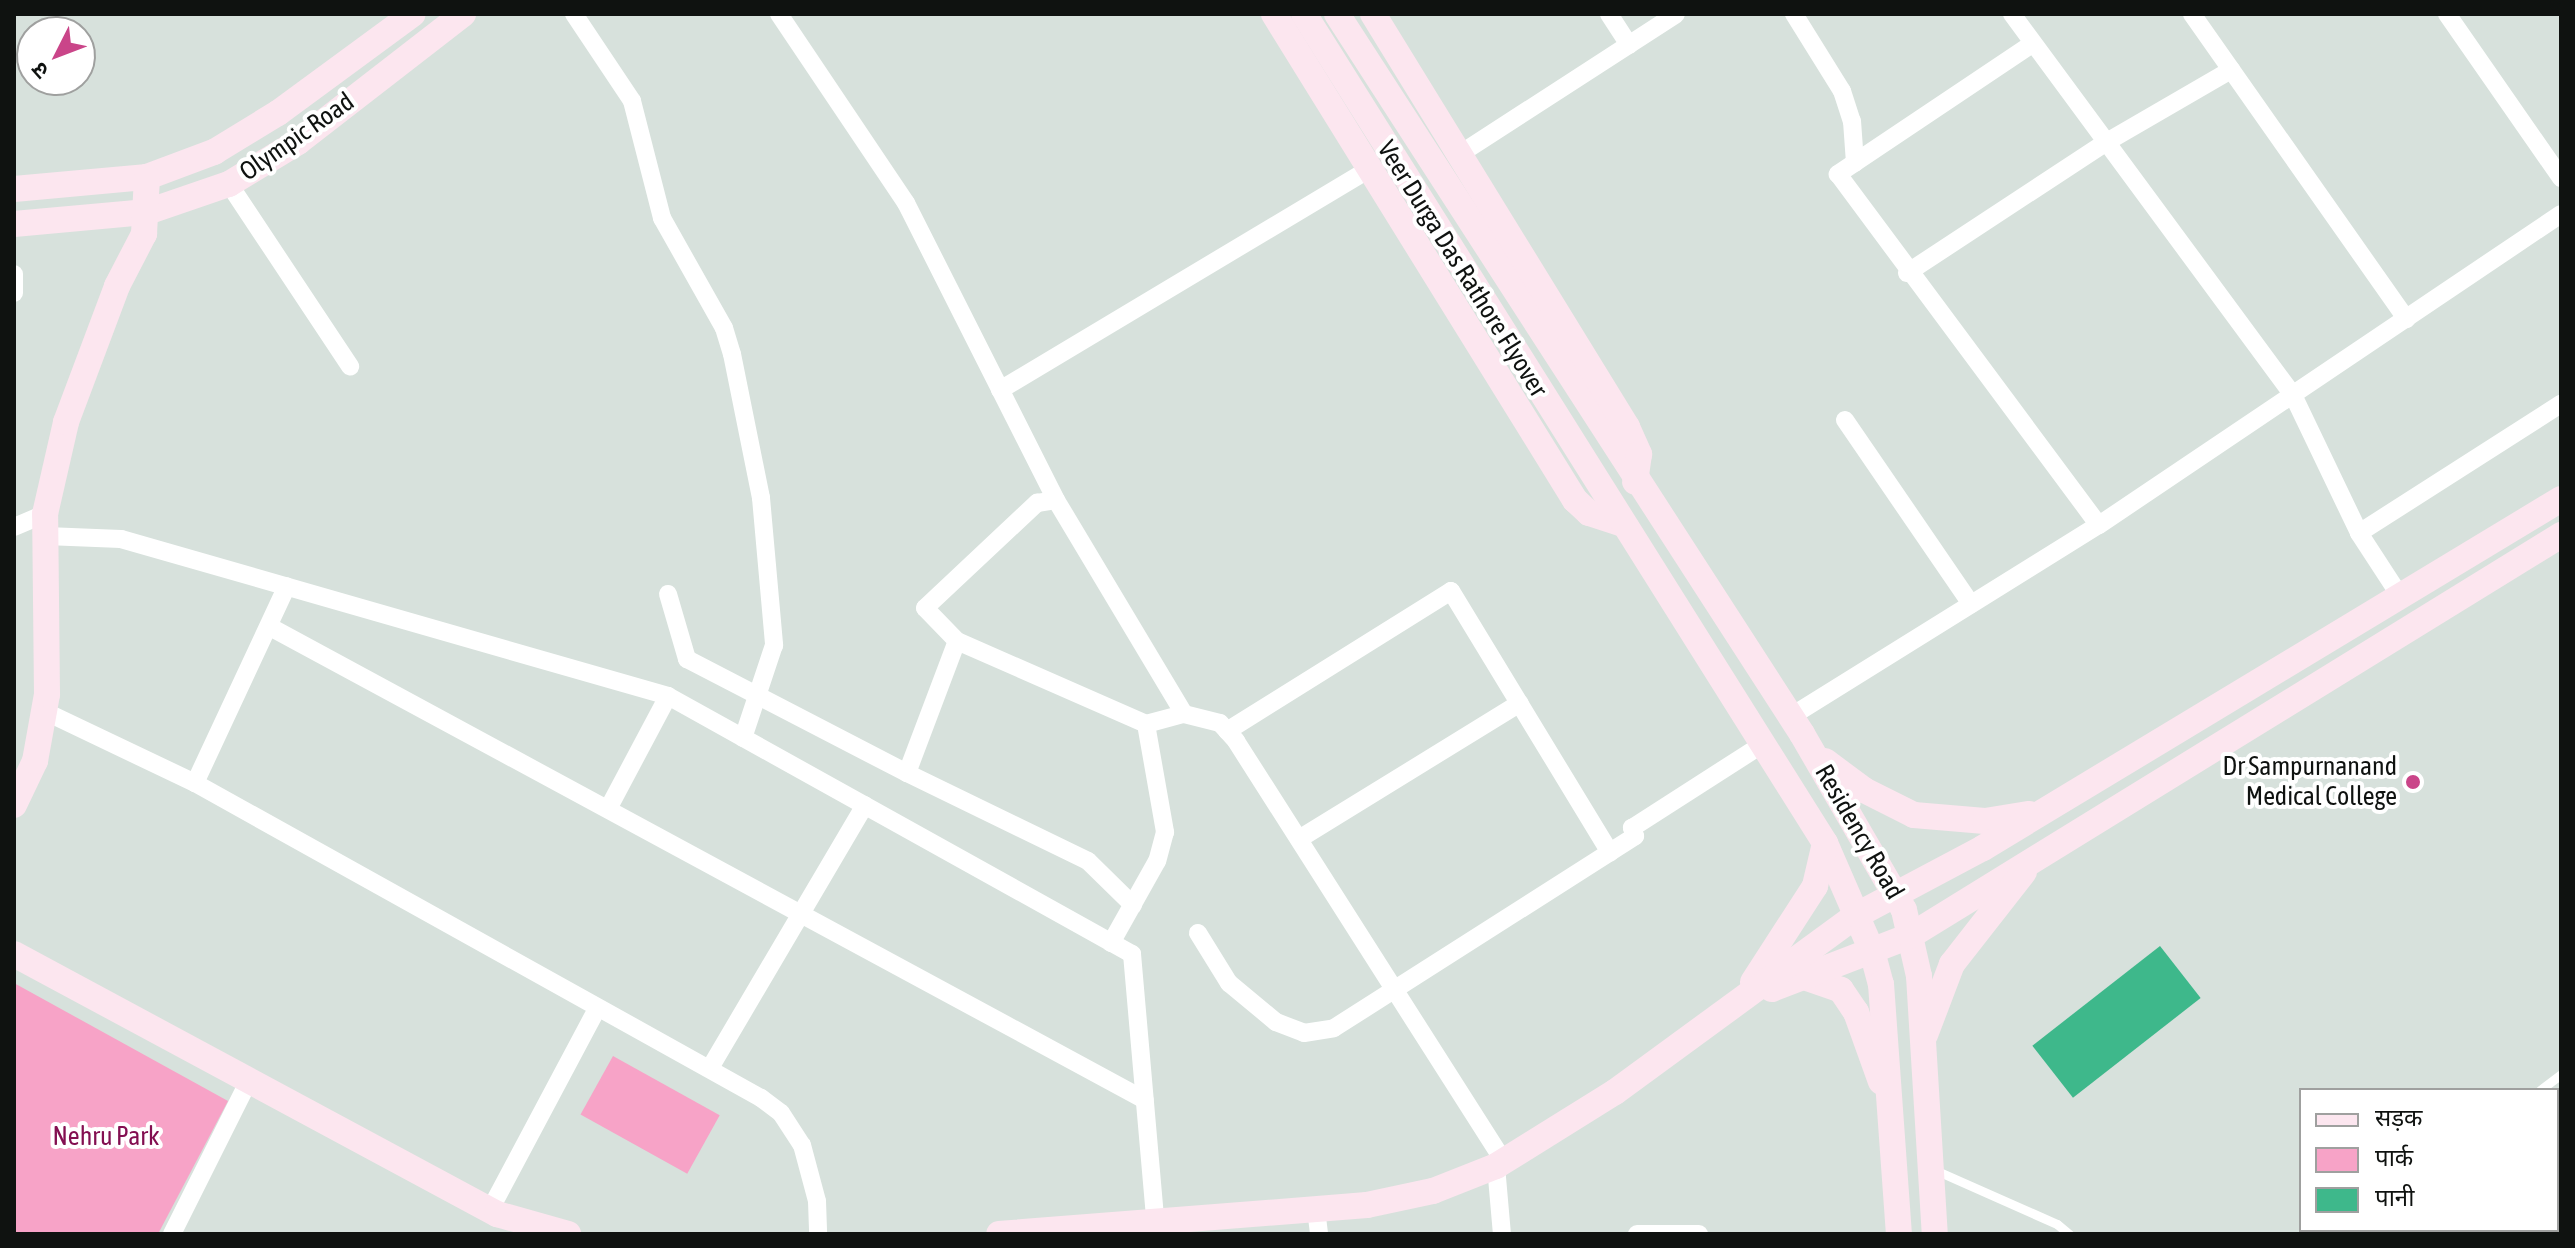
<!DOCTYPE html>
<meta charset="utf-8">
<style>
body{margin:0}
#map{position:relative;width:2575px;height:1248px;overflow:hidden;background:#d7e1dc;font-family:"Asap Condensed","Noto Sans Devanagari",sans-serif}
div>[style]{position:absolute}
.green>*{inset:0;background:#f7a3c7;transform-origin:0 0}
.water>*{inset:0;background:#3eb88b;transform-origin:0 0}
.lane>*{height:9px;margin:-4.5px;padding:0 4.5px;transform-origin:4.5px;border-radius:4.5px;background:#fff}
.street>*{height:18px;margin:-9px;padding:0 9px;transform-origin:9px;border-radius:9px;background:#fff}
.secondary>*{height:26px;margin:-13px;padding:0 13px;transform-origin:13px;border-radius:13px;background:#fce6ef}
.dots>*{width:22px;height:22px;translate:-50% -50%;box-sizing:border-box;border:4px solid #fff;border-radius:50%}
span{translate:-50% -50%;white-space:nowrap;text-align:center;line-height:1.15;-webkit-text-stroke:8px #fff;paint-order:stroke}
.street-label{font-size:26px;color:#0f1210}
.poi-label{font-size:26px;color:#0f1210}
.right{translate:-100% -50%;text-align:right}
.park-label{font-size:26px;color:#830f51}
.frame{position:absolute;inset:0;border:16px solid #0f1210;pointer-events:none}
.legend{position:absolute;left:2299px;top:1088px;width:260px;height:144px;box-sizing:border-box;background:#fff;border:2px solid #9fa09f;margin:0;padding:10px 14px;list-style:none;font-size:24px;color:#0f1210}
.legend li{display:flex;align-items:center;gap:16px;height:40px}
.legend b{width:40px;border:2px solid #9fa09f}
.north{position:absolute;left:16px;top:16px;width:80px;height:80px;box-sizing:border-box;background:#fff;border:2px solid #9fa09f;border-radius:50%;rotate:228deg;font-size:22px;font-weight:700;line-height:32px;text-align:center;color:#0f1210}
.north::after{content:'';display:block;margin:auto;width:28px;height:36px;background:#ca4589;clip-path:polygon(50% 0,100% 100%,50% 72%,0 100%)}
</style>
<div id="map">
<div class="green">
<div style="clip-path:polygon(14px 983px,228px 1101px,158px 1234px,14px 1234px)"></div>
<div style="left:613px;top:1056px;width:122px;height:67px;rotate:29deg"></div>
</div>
<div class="water">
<div style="left:2160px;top:946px;width:66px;height:162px;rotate:52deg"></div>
</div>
<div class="lane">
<div style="left:2540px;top:1090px;width:26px;rotate:-37deg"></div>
<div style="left:1935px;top:1170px;width:133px;rotate:23.9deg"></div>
<div style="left:2057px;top:1224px;width:16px;rotate:40deg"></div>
<div style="left:2348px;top:1234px;width:6px;rotate:-45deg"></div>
</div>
<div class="street">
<div style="left:574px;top:14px;width:105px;rotate:56.3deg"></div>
<div style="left:632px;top:101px;width:121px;rotate:75.6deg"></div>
<div style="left:662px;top:218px;width:126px;rotate:60.6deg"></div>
<div style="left:724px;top:328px;width:27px;rotate:73deg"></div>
<div style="left:732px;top:354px;width:147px;rotate:78.6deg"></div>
<div style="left:761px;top:498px;width:148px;rotate:84.9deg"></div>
<div style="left:774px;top:645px;width:98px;rotate:108.4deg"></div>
<div style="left:779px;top:14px;width:228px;rotate:56.1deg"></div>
<div style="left:906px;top:203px;width:333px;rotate:63.2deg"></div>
<div style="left:1609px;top:14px;width:37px;rotate:57deg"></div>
<div style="left:1794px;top:14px;width:91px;rotate:58.1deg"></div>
<div style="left:1842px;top:91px;width:32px;rotate:72deg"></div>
<div style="left:1852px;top:121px;width:42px;rotate:85.9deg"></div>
<div style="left:2012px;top:14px;width:473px;rotate:53.6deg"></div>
<div style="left:2293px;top:395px;width:153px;rotate:64.4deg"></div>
<div style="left:2359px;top:533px;width:75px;rotate:56.9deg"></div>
<div style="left:2192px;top:14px;width:373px;rotate:54.9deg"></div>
<div style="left:2447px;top:14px;width:200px;rotate:55.2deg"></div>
<div style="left:2032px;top:44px;width:234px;rotate:146.2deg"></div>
<div style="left:1838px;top:174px;width:437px;rotate:53.4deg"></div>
<div style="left:1460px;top:154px;width:257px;rotate:-32.9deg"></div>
<div style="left:229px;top:184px;width:219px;rotate:56.4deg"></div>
<div style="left:1907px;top:273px;width:237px;rotate:-33.3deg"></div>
<div style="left:2105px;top:143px;width:146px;rotate:-30.1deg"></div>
<div style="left:14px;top:274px;width:19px;rotate:90deg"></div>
<div style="left:1000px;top:390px;width:430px;rotate:-30.9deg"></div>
<div style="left:1845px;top:420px;width:223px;rotate:55.6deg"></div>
<div style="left:14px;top:527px;width:34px;rotate:-23deg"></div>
<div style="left:2359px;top:533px;width:240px;rotate:-32.6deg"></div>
<div style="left:46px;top:536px;width:75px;rotate:2.3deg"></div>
<div style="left:121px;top:539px;width:569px;rotate:16.01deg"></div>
<div style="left:668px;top:696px;width:531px;rotate:29.08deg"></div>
<div style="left:1132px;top:954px;width:277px;rotate:85deg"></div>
<div style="left:668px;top:594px;width:68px;rotate:73.7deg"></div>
<div style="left:687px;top:659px;width:248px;rotate:27.4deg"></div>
<div style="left:907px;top:773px;width:141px;rotate:-69.3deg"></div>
<div style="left:957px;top:641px;width:206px;rotate:23.7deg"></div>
<div style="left:1146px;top:724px;width:110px;rotate:80deg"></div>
<div style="left:1165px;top:832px;width:30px;rotate:105deg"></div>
<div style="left:1157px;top:861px;width:94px;rotate:119.3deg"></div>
<div style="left:272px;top:628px;width:992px;rotate:28.4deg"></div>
<div style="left:957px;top:641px;width:46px;rotate:-134.1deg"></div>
<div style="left:925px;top:608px;width:154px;rotate:-43.2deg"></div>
<div style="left:1037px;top:503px;width:19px;rotate:-9deg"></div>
<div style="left:1056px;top:500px;width:249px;rotate:59.1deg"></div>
<div style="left:44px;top:711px;width:167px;rotate:25.5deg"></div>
<div style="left:195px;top:783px;width:648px;rotate:29.1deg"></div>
<div style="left:761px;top:1098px;width:25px;rotate:37deg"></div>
<div style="left:781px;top:1113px;width:38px;rotate:57deg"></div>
<div style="left:802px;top:1145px;width:58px;rotate:75deg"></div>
<div style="left:817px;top:1201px;width:33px;rotate:88deg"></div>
<div style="left:1790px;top:717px;width:364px;rotate:-31.9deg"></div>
<div style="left:2099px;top:525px;width:557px;rotate:-33.95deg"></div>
<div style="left:1146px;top:724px;width:39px;rotate:-15deg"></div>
<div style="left:1184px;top:714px;width:37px;rotate:14deg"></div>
<div style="left:1220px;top:723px;width:24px;rotate:48deg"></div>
<div style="left:1236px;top:741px;width:498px;rotate:57.5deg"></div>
<div style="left:1227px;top:731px;width:264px;rotate:-32deg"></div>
<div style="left:1451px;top:591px;width:306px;rotate:58.7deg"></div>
<div style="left:907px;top:773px;width:201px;rotate:25.9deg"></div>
<div style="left:1088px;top:861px;width:63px;rotate:44.4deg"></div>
<div style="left:195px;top:783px;width:217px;rotate:-65deg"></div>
<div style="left:608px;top:809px;width:128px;rotate:-62deg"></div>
<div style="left:1299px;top:839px;width:259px;rotate:-31.6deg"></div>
<div style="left:1198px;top:933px;width:59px;rotate:58.2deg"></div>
<div style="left:1229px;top:983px;width:61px;rotate:39.7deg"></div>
<div style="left:1276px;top:1022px;width:30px;rotate:21deg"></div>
<div style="left:1304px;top:1033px;width:30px;rotate:-9deg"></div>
<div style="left:1334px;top:1028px;width:357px;rotate:-32.5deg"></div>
<div style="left:1635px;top:836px;width:9px;rotate:-111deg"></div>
<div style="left:1632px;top:828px;width:156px;rotate:-32.7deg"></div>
<div style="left:710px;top:1068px;width:305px;rotate:-59.5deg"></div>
<div style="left:1496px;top:1166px;width:68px;rotate:85deg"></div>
<div style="left:1316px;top:1209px;width:25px;rotate:83deg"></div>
<div style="left:490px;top:1210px;width:220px;rotate:-62deg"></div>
<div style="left:172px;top:1234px;width:174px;rotate:-63.4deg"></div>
<div style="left:1637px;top:1234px;width:62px"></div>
</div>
<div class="secondary">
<div style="left:1274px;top:14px;width:572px;rotate:58.23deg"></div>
<div style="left:1575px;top:500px;width:19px;rotate:43deg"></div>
<div style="left:1589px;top:513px;width:33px;rotate:18deg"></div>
<div style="left:1304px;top:14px;width:979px;rotate:57.85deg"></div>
<div style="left:1825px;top:843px;width:118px;rotate:66.5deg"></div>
<div style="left:1872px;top:951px;width:34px;rotate:75deg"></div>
<div style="left:1881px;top:984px;width:251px;rotate:85.9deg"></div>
<div style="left:1337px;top:14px;width:857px;rotate:57.14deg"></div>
<div style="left:1802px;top:734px;width:203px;rotate:59.9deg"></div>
<div style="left:1904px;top:910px;width:68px;rotate:77.2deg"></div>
<div style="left:1919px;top:976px;width:258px;rotate:86.5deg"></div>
<div style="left:1373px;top:14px;width:485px;rotate:58.4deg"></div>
<div style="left:1627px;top:427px;width:30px;rotate:66deg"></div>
<div style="left:1639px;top:454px;width:28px;rotate:98deg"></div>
<div style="left:14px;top:189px;width:134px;rotate:-5.2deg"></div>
<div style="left:147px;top:177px;width:72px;rotate:-20.5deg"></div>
<div style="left:214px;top:152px;width:75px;rotate:-31.4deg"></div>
<div style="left:278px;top:113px;width:167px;rotate:-36.3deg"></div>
<div style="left:14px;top:224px;width:134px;rotate:-5.2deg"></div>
<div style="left:147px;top:212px;width:87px;rotate:-18.9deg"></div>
<div style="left:229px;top:184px;width:81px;rotate:-31.3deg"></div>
<div style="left:298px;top:142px;width:209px;rotate:-37.8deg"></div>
<div style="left:1825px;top:761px;width:49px;rotate:36.6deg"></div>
<div style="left:1864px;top:790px;width:56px;rotate:26.6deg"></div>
<div style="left:1914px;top:815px;width:71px;rotate:4.8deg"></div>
<div style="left:1985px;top:821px;width:45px;rotate:-9deg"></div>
<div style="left:14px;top:805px;width:49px;rotate:-64.5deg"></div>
<div style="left:35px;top:761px;width:68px;rotate:-79.8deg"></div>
<div style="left:47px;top:694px;width:180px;rotate:-90.6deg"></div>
<div style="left:45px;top:514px;width:94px;rotate:-77.1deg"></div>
<div style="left:66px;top:422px;width:145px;rotate:-69.4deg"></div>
<div style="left:117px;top:286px;width:59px;rotate:-62.6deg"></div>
<div style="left:144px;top:234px;width:57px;rotate:-87deg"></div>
<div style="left:14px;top:954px;width:549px;rotate:28.29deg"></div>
<div style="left:497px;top:1214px;width:74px;rotate:15.7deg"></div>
<div style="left:1804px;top:977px;width:39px;rotate:19deg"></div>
<div style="left:1841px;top:990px;width:27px;rotate:56deg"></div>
<div style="left:1856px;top:1012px;width:74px;rotate:70.3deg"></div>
<div style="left:1753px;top:982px;width:114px;rotate:-57.1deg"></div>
<div style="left:1815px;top:886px;width:44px;rotate:-76.9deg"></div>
<div style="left:1772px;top:989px;width:148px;rotate:-21deg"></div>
<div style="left:1910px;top:936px;width:765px;rotate:-31.63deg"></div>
<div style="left:1925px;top:1035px;width:76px;rotate:-69.2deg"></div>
<div style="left:1952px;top:964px;width:117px;rotate:-52deg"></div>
<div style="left:999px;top:1234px;width:369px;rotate:-4.5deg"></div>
<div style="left:1367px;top:1205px;width:67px;rotate:-12deg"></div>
<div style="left:1433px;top:1191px;width:68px;rotate:-21.6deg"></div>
<div style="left:1496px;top:1166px;width:140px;rotate:-31.9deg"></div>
<div style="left:1615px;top:1092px;width:300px;rotate:-36.2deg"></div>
<div style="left:1857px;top:915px;width:143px;rotate:-28deg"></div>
<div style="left:1983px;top:848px;width:675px;rotate:-31.12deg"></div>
</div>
<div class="dots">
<div style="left:2413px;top:782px;background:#ca4589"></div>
</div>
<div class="street-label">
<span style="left:297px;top:137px;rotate:-35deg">Olympic Road</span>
<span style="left:1462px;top:269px;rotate:58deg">Veer Durga Das Rathore Flyover</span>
<span style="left:1859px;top:832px;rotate:60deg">Residency Road</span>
</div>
<div class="poi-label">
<span class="right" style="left:2397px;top:782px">Dr Sampurnanand<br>Medical College</span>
</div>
<div class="park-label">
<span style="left:106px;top:1137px">Nehru Park</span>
</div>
<div class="frame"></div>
<ul class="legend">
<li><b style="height:10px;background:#fce6ef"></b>सड़क</li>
<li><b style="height:22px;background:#f7a3c7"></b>पार्क</li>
<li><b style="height:22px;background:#3eb88b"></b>पानी</li>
</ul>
<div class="north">उ</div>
</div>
